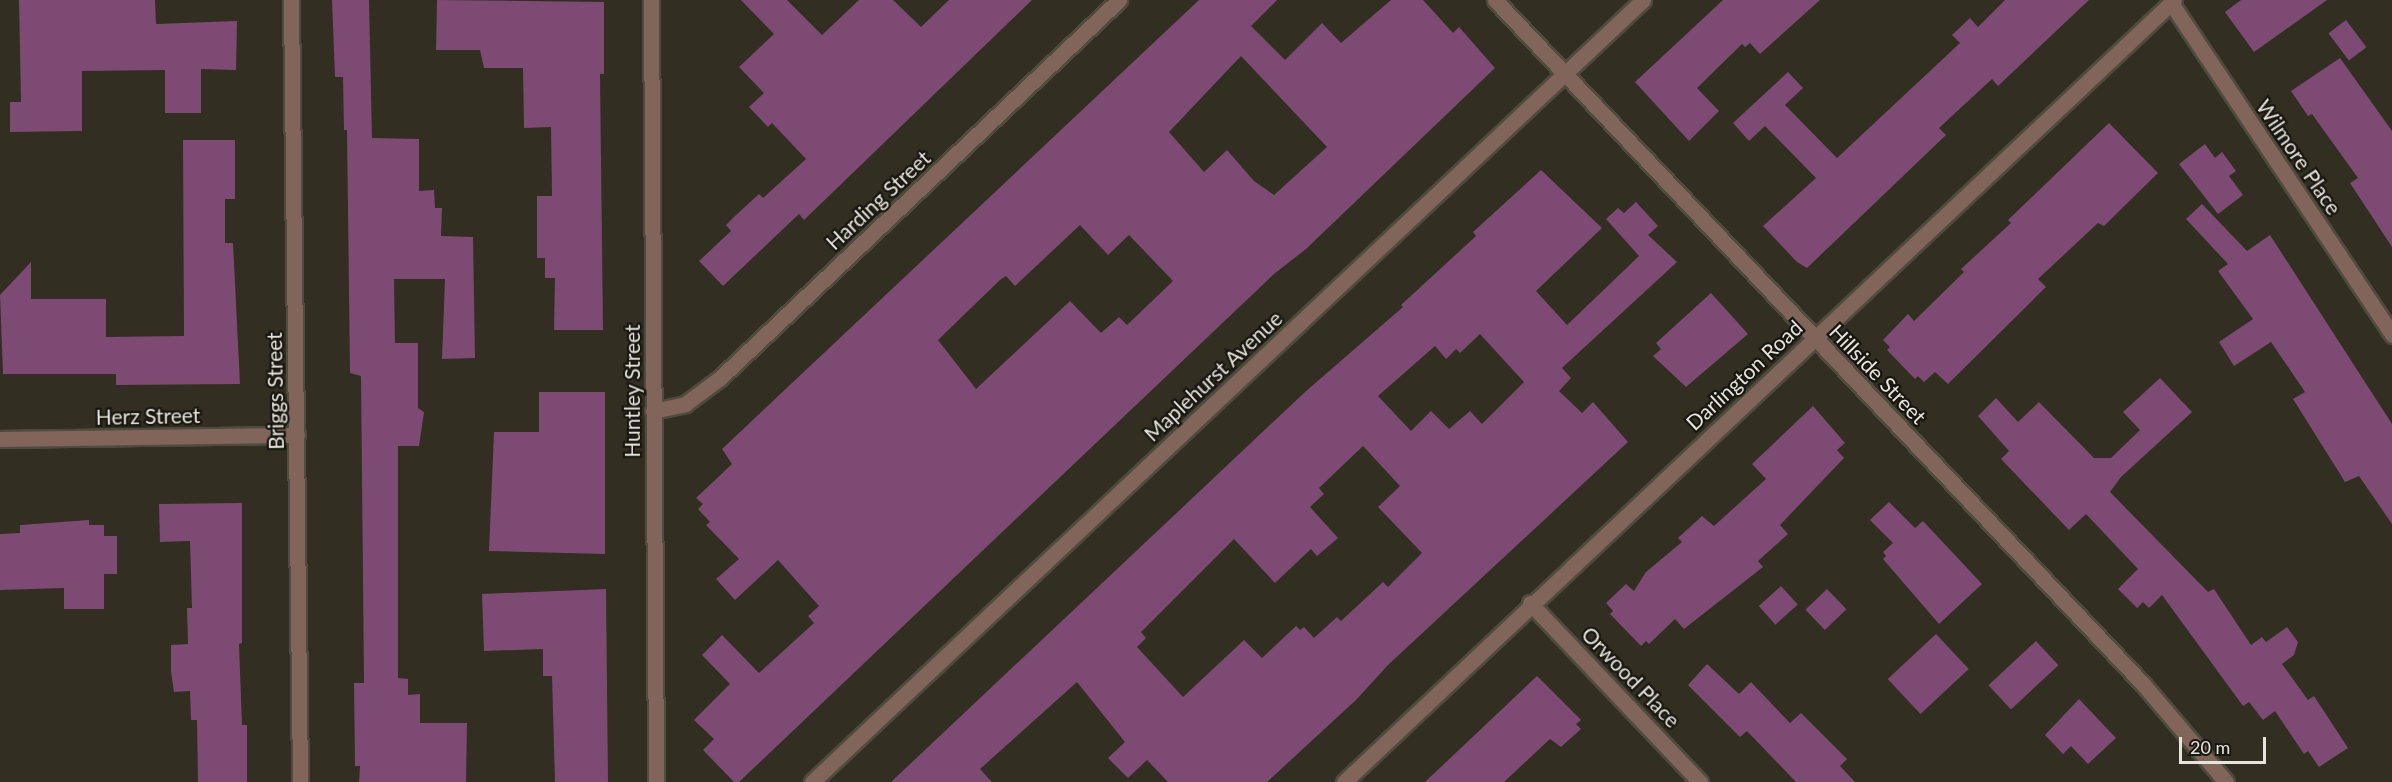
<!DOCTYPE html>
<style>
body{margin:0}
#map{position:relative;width:2392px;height:782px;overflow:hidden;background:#322e21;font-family:Lato,sans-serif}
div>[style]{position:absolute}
.building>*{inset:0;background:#7c4a73;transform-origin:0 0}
.roads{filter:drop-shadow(2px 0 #4f4b3f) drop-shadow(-2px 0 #4f4b3f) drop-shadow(0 2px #4f4b3f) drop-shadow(0 -2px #4f4b3f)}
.street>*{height:15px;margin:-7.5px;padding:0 7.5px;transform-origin:7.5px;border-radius:7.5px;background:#81655b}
span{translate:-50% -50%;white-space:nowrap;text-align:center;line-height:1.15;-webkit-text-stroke:4.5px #181611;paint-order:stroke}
.street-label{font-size:21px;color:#e7e4dc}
.scale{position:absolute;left:2179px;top:737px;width:87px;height:27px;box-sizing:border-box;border:3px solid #e7e4dc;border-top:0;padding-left:8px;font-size:18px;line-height:21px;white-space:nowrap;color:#e7e4dc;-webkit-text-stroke:4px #181611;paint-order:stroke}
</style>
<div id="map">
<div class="building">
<div style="clip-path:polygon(19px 0,155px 0,156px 24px,237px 21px,236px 70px,201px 69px,201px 113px,165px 113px,165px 70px,82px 71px,82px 131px,10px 132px,10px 102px,21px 102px)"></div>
<div style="clip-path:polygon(332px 0,369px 0,372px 138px,419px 139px,419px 191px,434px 190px,435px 208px,442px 208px,441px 236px,473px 237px,475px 358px,442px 359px,445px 279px,394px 279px,395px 343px,418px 343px,418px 408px,424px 412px,419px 446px,398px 446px,398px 678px,408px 679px,408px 695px,420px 694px,420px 723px,467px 723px,466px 782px,359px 782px,360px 766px,355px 766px,354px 683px,364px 683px,361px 376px,350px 373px,347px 130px,344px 130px,343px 77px,335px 77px)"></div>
<div style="clip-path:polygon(437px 0,604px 2px,604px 74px,600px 74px,603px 330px,554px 330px,555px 278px,545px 278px,545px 258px,537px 258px,537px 196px,552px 196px,551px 127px,524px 128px,523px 68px,484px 68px,480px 50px,436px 50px)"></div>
<div style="clip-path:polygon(741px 0,787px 0,822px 35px,859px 0,893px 0,921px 27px,949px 0,1032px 0,804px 220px,799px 214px,723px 286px,699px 261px,731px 231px,726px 225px,735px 216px,759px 194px,763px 198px,806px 159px,772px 123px,768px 127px,749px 107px,764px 93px,739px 67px,774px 34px)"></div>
<div style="clip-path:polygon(evenodd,1199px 0,1277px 0,1251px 26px,1285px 60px,1322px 23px,1341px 43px,1391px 0,1423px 0,1453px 33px,1459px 27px,1495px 68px,1306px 249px,1274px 274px,739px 782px,734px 782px,703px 750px,714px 739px,694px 720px,730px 684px,702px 655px,722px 635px,759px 673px,814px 623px,808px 616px,819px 606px,778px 560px,735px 600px,716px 579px,739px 559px,706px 525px,710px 522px,698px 509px,703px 504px,696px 498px,732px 464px,722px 449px,1199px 0,1241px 56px,1327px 147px,1274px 195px,1254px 181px,1227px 150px,1204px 172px,1169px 132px,1241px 56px,1199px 0,1080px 225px,1108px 255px,1129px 235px,1173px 281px,1127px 325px,1119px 317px,1101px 333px,1070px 301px,976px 389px,938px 340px,1000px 280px,1006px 276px,1015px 286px,1080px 225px)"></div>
<div style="clip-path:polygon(1723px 0,1820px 0,1760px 54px,1750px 43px,1745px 47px,1742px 44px,1697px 88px,1719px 111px,1689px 141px,1635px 82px)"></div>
<div style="clip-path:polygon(2005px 0,2089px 0,1998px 86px,1992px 79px,1939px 128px,1946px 135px,1807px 268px,1797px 262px,1763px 226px,1816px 178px,1765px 126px,1749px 141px,1733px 123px,1788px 72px,1803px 88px,1785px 105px,1837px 158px,1960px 43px,1952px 35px,1970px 18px,1978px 27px)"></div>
<div style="clip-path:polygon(2241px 0,2327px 0,2254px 52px,2225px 12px)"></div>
<div style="left:2346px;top:20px;width:34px;height:22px;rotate:53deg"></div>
<div style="clip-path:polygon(2340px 58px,2392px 131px,2392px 247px,2350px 183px,2358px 178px,2312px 114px,2308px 116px,2291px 91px)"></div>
<div style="clip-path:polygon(2109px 123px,2158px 173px,2104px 226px,2098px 223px,2038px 279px,2046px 287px,1948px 384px,1935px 372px,1924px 382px,1918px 376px,1915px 379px,1887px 350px,1890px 347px,1883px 340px,1908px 314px,1914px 321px,1964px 272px,1961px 269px,2011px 223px,2008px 220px)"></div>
<div style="clip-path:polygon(183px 140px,235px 140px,235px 199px,225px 199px,225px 243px,233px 243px,240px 384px,116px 385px,116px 374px,3px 374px,0 295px,31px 262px,31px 299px,106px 299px,106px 337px,184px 336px)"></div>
<div style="clip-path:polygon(2205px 144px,2215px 158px,2222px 152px,2236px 171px,2229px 176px,2243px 195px,2218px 214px,2179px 164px)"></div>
<div style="clip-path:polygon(evenodd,1541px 170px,1602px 228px,1536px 291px,1567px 325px,1639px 256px,1606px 219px,1618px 208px,1624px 213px,1636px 202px,1658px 226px,1648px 235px,1677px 262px,1562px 368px,1571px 378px,1559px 391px,1582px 413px,1593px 402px,1628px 442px,1388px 665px,1356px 700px,1267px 782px,1168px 782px,1147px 760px,1128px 778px,1108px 758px,1125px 742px,1077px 682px,980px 769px,992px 782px,891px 782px,1305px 392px,1403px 307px,1401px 305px,1476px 236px,1473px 232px,1541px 170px,1480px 334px,1524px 382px,1482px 424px,1470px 411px,1449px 429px,1431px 411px,1411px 431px,1378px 396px,1435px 346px,1446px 359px,1456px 349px,1460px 353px,1480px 334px,1541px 170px,1363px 446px,1400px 486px,1378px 507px,1422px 553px,1388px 587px,1383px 582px,1341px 621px,1337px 617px,1314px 638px,1304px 627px,1300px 630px,1296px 626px,1262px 658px,1244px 640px,1183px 697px,1137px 647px,1146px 638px,1141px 632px,1234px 539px,1275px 583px,1311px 549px,1317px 556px,1338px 538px,1310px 507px,1324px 494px,1319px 488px,1363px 446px)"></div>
<div style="clip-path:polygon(2202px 204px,2247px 251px,2270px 235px,2392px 424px,2392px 524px,2359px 476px,2345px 482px,2293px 399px,2305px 392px,2271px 342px,2234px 366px,2219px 342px,2253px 319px,2218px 271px,2228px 264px,2186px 219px)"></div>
<div style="clip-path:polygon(1711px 293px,1748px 334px,1686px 387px,1653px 356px,1661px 349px,1656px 343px)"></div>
<div style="clip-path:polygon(2160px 378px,2192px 412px,2121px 477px,2110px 492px,2208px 592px,2214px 589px,2251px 645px,2262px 637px,2266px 642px,2287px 627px,2298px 642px,2294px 655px,2282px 664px,2308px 700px,2314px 696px,2348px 748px,2319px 767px,2308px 751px,2304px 754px,2275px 711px,2263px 720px,2249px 702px,2243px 706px,2162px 595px,2149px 608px,2143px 602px,2137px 608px,2118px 589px,2138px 569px,2086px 514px,2069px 530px,2001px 459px,2009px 451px,1978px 416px,1996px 398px,2018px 422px,2039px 402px,2094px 458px,2111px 458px,2140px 430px,2123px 412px)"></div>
<div style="clip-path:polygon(539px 392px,605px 392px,605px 554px,489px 551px,494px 432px,539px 432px)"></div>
<div style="clip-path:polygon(1813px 406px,1845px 443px,1837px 450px,1844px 458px,1780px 525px,1788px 534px,1758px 561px,1763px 567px,1684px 629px,1675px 619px,1649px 644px,1646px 641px,1641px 646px,1610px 614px,1613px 611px,1606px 603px,1626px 584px,1634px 591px,1646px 572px,1682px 542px,1678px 538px,1702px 516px,1714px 526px,1766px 479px,1752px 464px)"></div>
<div style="clip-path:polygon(1889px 502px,1915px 528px,1923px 521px,1982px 584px,1939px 624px,1883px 559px,1886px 556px,1883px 552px,1893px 543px,1870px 520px)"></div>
<div style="clip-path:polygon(242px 503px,242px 643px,239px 644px,242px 725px,247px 725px,247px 782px,198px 782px,197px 720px,191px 720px,190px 691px,174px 692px,171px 671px,171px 645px,188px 644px,187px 608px,192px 608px,190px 541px,160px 542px,159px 504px)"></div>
<div style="clip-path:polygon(89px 520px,89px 525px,104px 525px,104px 536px,117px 536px,117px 574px,104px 574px,104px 609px,64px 609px,64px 588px,0 590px,0 534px,20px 533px,20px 525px)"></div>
<div style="left:1781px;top:586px;width:25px;height:30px;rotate:48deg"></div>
<div style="clip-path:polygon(606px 589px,608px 782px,555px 782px,552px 676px,543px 676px,543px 649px,484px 651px,482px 594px)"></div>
<div style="left:1827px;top:589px;width:28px;height:30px;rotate:46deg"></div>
<div style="left:1936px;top:634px;width:48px;height:66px;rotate:47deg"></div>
<div style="left:2036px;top:641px;width:33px;height:65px;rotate:47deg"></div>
<div style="clip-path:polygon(1707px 664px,1739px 694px,1751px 682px,1790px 723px,1801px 713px,1847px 759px,1840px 766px,1855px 782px,1796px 782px,1747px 731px,1740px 737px,1688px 685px)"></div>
<div style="clip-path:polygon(1537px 676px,1581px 720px,1576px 724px,1581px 729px,1561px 747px,1550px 739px,1504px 782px,1425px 782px)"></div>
<div style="clip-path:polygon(2079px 699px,2116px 738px,2088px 764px,2071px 746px,2063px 754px,2045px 735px)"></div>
</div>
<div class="roads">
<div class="street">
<div style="left:291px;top:0;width:782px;rotate:89.34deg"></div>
<div style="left:651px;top:0;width:782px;rotate:89.63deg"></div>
<div style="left:1495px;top:0;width:942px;rotate:46.55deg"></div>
<div style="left:2143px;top:684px;width:128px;rotate:49.7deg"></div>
<div style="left:2171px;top:3px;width:399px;rotate:56.3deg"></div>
<div style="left:653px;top:411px;width:33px;rotate:-12deg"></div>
<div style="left:685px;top:404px;width:44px;rotate:-36.6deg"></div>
<div style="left:720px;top:378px;width:550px;rotate:-43.45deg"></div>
<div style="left:0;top:439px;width:297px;rotate:-0.8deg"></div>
<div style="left:1530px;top:603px;width:247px;rotate:46.5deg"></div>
<div style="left:812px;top:782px;width:1141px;rotate:-43.26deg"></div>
<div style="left:1344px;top:782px;width:1140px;rotate:-43.29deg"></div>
</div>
</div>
<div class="street-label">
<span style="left:2299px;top:157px;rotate:56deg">Wilmore Place</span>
<span style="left:878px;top:200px;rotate:-43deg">Harding Street</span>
<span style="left:1878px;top:374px;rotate:46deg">Hillside Street</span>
<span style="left:1744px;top:375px;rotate:-43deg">Darlington Road</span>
<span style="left:1213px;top:376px;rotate:-43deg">Maplehurst Avenue</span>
<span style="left:275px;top:391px;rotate:-91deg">Briggs Street</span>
<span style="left:632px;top:391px;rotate:-90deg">Huntley Street</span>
<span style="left:148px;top:416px;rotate:-1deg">Herz Street</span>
<span style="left:1631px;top:677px;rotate:46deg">Orwood Place</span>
</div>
<div class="scale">20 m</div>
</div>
